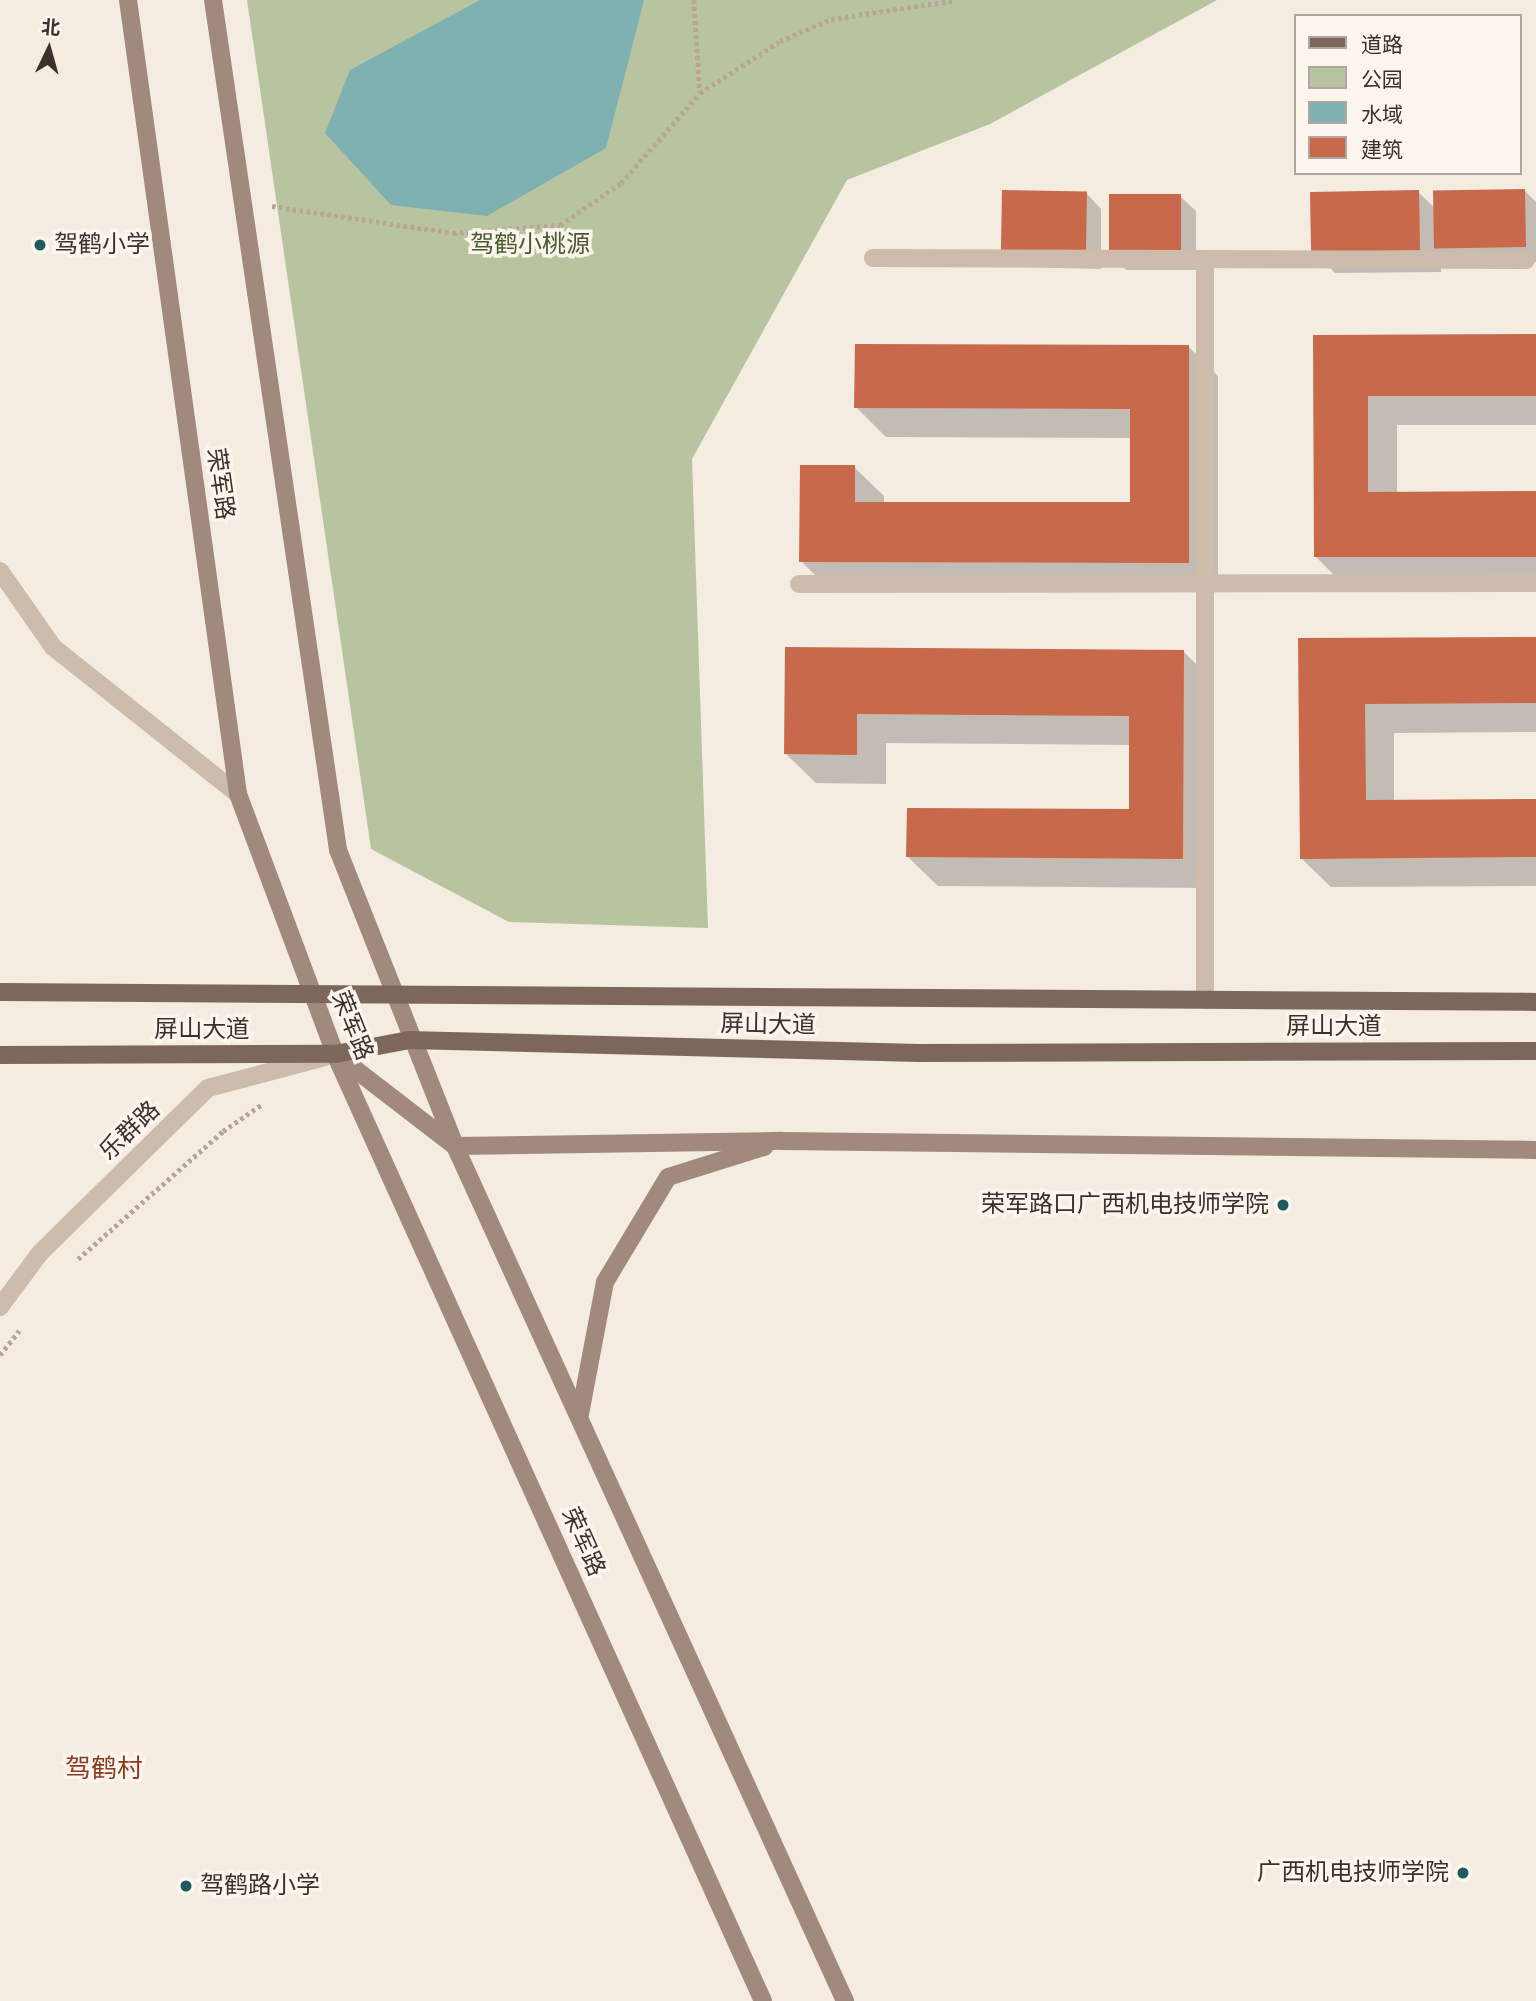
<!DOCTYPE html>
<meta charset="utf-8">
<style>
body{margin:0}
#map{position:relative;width:1536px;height:2001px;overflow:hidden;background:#f4ebe1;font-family:"Work Sans","Noto Sans SC",sans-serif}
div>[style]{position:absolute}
.green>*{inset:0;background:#b8c4a0}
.water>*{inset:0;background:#7fb0b2}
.shadow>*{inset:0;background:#0003}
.building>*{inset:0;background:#c8694b;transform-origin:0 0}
.path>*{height:4.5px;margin-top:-2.25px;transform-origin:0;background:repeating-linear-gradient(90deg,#b9a596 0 3.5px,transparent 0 7px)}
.lane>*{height:18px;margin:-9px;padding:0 9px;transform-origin:9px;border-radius:9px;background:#cdbbac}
.street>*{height:18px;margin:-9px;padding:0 9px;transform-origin:9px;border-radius:9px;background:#cdbbac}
.secondary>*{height:18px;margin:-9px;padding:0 9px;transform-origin:9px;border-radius:9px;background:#a18a7d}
.primary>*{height:18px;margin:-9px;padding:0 9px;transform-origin:9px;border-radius:9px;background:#7d675c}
.dots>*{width:19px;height:19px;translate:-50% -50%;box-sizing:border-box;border:4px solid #fbf5ee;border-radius:50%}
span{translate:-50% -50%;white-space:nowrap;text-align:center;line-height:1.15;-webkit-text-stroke:7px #fbf5ee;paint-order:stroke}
.poi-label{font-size:24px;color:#3b302b}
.left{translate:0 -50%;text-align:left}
.right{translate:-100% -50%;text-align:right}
.park-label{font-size:24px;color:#4a5a2e}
.street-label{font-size:24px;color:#3b302b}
.neighbourhood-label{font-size:26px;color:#8c3b22}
.legend{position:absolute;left:1294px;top:14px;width:228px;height:161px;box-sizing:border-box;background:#fbf5ee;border:2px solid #aea6a0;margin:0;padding:9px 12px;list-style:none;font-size:21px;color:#3b302b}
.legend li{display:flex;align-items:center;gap:14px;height:35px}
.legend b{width:35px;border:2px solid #aea6a0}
.north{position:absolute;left:14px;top:14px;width:70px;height:70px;-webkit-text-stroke:5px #fbf5ee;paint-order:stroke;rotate:5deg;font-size:19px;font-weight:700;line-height:28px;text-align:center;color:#3b302b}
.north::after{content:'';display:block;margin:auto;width:24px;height:32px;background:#3b302b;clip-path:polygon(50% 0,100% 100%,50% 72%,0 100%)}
</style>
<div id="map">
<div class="green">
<div style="clip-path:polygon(247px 0,1217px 0,990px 124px,847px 180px,692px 459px,708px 928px,509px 922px,371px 849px)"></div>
</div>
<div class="water">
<div style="clip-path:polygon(480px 0,644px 0,606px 148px,487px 216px,391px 205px,325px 133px,350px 70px)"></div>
</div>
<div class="shadow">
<div style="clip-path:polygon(1524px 190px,1536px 202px,1536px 262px,1452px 264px,1441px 253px,1441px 272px,1335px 273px,1313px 250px,1418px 192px,1436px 209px)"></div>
<div style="clip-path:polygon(1086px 193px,1101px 209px,1101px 269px,1018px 267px)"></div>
<div style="clip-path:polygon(1180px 196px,1196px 211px,1196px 270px,1126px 270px,1111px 254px)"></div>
<div style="clip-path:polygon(1536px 336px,1536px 425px,1397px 425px,1397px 493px,1536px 493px,1536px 586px,1345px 586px,1316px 557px,1314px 337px)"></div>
<div style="clip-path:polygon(1189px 347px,1218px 376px,1218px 592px,831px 591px,801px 561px,854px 467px,884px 496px,884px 504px,1132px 504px,1132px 438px,886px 437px,856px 407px)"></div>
<div style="clip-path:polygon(1536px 639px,1536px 732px,1394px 733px,1394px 801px,1536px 801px,1536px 886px,1331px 887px,1301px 858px,1300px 640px)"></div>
<div style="clip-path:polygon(787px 649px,1184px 652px,1213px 681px,1212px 888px,938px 886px,908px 857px,1130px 811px,1130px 745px,886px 743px,886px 784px,816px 783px,786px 754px)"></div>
</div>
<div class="building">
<div style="left:1525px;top:189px;width:58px;height:92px;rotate:89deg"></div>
<div style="left:1002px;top:190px;width:85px;height:63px;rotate:1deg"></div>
<div style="left:1419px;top:190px;width:60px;height:109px;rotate:89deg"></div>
<div style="left:1109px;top:194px;width:72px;height:61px"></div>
<div style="clip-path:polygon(1536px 334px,1536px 396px,1368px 396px,1368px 492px,1536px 491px,1536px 557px,1314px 557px,1313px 335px)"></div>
<div style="clip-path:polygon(855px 344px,1189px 345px,1189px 563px,799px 562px,800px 465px,855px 465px,855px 502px,1130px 502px,1130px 409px,854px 408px)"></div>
<div style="clip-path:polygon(1536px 637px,1536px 703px,1365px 704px,1366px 800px,1536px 799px,1536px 857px,1300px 859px,1298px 638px)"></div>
<div style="clip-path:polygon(785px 647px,1184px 650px,1183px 859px,906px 857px,907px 808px,1129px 809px,1129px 716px,857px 714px,857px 755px,784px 754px)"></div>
</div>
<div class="path">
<div style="left:694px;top:0;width:93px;rotate:86.3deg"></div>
<div style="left:272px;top:206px;width:183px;rotate:8.5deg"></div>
<div style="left:453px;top:233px;width:107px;rotate:-4.3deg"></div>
<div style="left:560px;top:225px;width:74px;rotate:-34.5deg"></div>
<div style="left:621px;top:183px;width:120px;rotate:-48.7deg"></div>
<div style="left:700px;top:93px;width:95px;rotate:-33deg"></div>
<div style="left:780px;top:41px;width:56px;rotate:-23.3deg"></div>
<div style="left:831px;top:19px;width:126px;rotate:-8.6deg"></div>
<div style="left:78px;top:1259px;width:193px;rotate:-41.4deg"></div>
<div style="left:223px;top:1131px;width:46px;rotate:-34.4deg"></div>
<div style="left:0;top:1355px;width:31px;rotate:-52deg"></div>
</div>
<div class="lane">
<div style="left:0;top:1307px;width:67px;rotate:-53.5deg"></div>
<div style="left:40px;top:1253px;width:235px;rotate:-44.5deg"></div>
<div style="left:208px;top:1088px;width:121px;rotate:-14.8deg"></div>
</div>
<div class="street">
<div style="left:873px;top:258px;width:653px;rotate:0.18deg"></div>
<div style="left:1205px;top:259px;width:741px;rotate:90deg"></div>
<div style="left:0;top:571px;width:93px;rotate:55.1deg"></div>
<div style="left:53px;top:647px;width:236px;rotate:38.5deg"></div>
<div style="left:799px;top:584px;width:737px;rotate:-0.08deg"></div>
</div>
<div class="secondary">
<div style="left:128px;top:0;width:802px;rotate:82.11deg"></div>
<div style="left:238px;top:794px;width:278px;rotate:69.5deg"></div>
<div style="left:335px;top:1054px;width:1039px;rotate:65.68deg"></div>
<div style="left:213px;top:0;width:859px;rotate:81.63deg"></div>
<div style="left:338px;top:850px;width:318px;rotate:68.4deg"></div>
<div style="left:455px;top:1146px;width:940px;rotate:65.48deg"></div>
<div style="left:338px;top:1056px;width:148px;rotate:37.6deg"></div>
<div style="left:455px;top:1146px;width:327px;rotate:-0.9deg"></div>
<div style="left:782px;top:1141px;width:754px;rotate:0.68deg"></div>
<div style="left:580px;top:1414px;width:134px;rotate:-79.3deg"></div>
<div style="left:605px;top:1282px;width:122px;rotate:-59deg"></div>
<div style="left:668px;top:1177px;width:101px;rotate:-17.4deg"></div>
</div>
<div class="primary">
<div style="left:0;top:992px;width:1536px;rotate:0.37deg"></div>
<div style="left:0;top:1055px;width:335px;rotate:-0.2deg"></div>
<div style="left:335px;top:1054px;width:75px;rotate:-10.7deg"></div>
<div style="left:409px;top:1040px;width:510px;rotate:1.46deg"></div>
<div style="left:919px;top:1053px;width:617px;rotate:-0.19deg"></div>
</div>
<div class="dots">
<div style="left:40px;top:245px;background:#1f5a5e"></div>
<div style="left:1283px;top:1205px;background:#1f5a5e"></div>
<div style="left:1463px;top:1873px;background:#1f5a5e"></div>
<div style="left:186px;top:1886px;background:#1f5a5e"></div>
</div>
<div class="poi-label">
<span class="left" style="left:54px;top:245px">驾鹤小学</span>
<span class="right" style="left:1269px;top:1205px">荣军路口广西机电技师学院</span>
<span class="right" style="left:1449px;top:1873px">广西机电技师学院</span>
<span class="left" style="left:200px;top:1886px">驾鹤路小学</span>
</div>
<div class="park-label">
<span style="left:530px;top:245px">驾鹤小桃源</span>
</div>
<div class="street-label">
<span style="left:220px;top:484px;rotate:82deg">荣军路</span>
<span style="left:768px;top:1025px;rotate:1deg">屏山大道</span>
<span style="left:352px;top:1026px;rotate:68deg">荣军路</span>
<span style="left:1334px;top:1027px">屏山大道</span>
<span style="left:202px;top:1030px">屏山大道</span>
<span style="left:130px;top:1131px;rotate:-44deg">乐群路</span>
<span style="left:583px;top:1542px;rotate:66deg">荣军路</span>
</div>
<div class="neighbourhood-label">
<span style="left:104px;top:1769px">驾鹤村</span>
</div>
<ul class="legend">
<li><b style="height:9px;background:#7d675c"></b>道路</li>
<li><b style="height:19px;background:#b8c4a0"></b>公园</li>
<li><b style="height:19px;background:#7fb0b2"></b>水域</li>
<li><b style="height:19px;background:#c8694b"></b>建筑</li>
</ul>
<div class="north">北</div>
</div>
